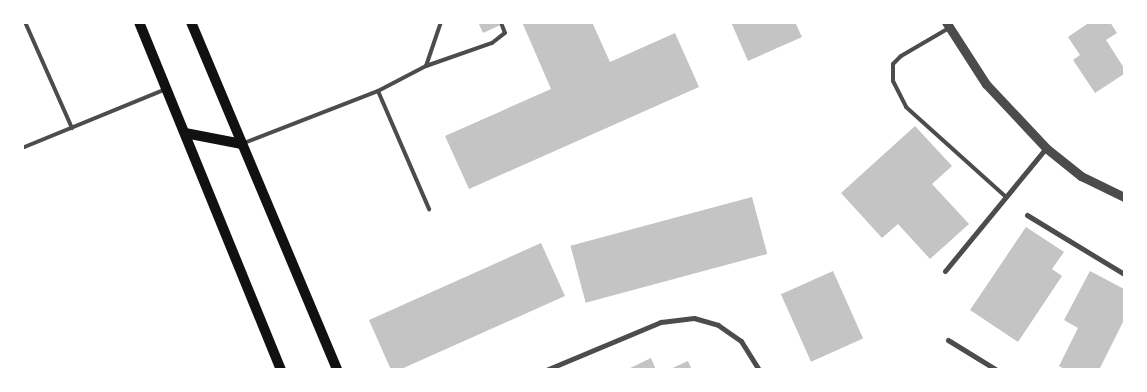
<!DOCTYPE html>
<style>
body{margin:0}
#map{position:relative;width:1147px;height:392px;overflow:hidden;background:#fff;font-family:"Varela Round",sans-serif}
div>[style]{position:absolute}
.building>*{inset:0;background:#c4c4c4;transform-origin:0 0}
.service>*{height:4px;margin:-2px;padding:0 2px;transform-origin:2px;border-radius:2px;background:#4c4c4c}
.minor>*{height:5px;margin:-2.5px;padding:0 2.5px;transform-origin:2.5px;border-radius:2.5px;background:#4c4c4c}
.tertiary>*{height:9px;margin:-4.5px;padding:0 4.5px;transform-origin:4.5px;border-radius:4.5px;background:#4c4c4c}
.secondary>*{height:10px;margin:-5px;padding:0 5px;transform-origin:5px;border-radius:5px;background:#111}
span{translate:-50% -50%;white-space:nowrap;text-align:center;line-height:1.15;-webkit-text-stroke:4.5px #fff;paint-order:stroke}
.frame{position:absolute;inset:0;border:24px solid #fff;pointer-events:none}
</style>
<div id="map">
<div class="building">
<div style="clip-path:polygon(478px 22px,507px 22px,483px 33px)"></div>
<div style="clip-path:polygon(522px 22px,592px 22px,610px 62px,675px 33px,699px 87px,469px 189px,445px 136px,551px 89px)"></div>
<div style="clip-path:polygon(731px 22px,795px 22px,802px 37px,748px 61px)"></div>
<div style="clip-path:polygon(1090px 22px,1110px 22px,1117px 33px,1106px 40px,1124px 68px,1124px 74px,1095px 93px,1073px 60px,1080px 55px,1068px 37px)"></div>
<div style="clip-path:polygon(915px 126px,952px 166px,932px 184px,969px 224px,930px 259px,898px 224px,882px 238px,841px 193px)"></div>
<div style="left:752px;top:197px;width:59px;height:188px;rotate:75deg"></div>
<div style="clip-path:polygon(1026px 227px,1064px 252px,1052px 269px,1062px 276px,1018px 342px,970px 310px)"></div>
<div style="clip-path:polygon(541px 243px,565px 296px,399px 370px,391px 370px,369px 320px)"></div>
<div style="left:833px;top:271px;width:74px;height:57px;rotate:66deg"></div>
<div style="clip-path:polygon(1090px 271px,1124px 289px,1124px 320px,1099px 370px,1066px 370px,1059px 366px,1078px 328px,1064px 320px)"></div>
<div style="clip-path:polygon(651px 358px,656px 370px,626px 370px)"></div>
<div style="clip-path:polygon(688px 361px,692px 370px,668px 370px)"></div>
</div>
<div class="service">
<div style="left:25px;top:22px;width:116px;rotate:66.1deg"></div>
<div style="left:949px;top:28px;width:56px;rotate:149.7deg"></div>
<div style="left:901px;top:56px;width:11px;rotate:135deg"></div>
<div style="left:893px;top:64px;width:17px;rotate:90deg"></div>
<div style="left:893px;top:81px;width:29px;rotate:63deg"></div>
<div style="left:906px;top:107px;width:135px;rotate:42deg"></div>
<div style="left:426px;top:66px;width:70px;rotate:-19.2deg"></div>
<div style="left:492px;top:43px;width:16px;rotate:-38deg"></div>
<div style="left:505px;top:33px;width:9px;rotate:-111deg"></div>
<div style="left:378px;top:91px;width:129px;rotate:66.6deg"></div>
<div style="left:244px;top:143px;width:144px;rotate:-21.2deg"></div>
<div style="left:378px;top:91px;width:54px;rotate:-27.5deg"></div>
<div style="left:426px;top:66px;width:46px;rotate:-71.2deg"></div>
<div style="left:22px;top:148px;width:156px;rotate:-22.3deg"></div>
</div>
<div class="minor">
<div style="left:1027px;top:215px;width:114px;rotate:31.3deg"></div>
<div style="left:945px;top:271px;width:159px;rotate:-50.6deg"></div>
<div style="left:948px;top:340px;width:57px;rotate:31.5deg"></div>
<div style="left:546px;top:370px;width:125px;rotate:-22.7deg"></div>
<div style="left:661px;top:322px;width:33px;rotate:-7deg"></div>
<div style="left:694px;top:318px;width:25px;rotate:16deg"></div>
<div style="left:718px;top:325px;width:28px;rotate:35deg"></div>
<div style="left:741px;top:341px;width:34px;rotate:58deg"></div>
</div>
<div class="tertiary">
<div style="left:946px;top:22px;width:74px;rotate:57.2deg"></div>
<div style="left:986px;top:84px;width:88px;rotate:46.8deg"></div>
<div style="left:1046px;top:148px;width:45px;rotate:38.7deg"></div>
<div style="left:1081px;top:176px;width:48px;rotate:26deg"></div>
</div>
<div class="secondary">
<div style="left:139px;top:22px;width:376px;rotate:67.8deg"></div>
<div style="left:191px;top:22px;width:377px;rotate:67.2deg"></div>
<div style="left:185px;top:133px;width:58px;rotate:10.9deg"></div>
</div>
<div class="frame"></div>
</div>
